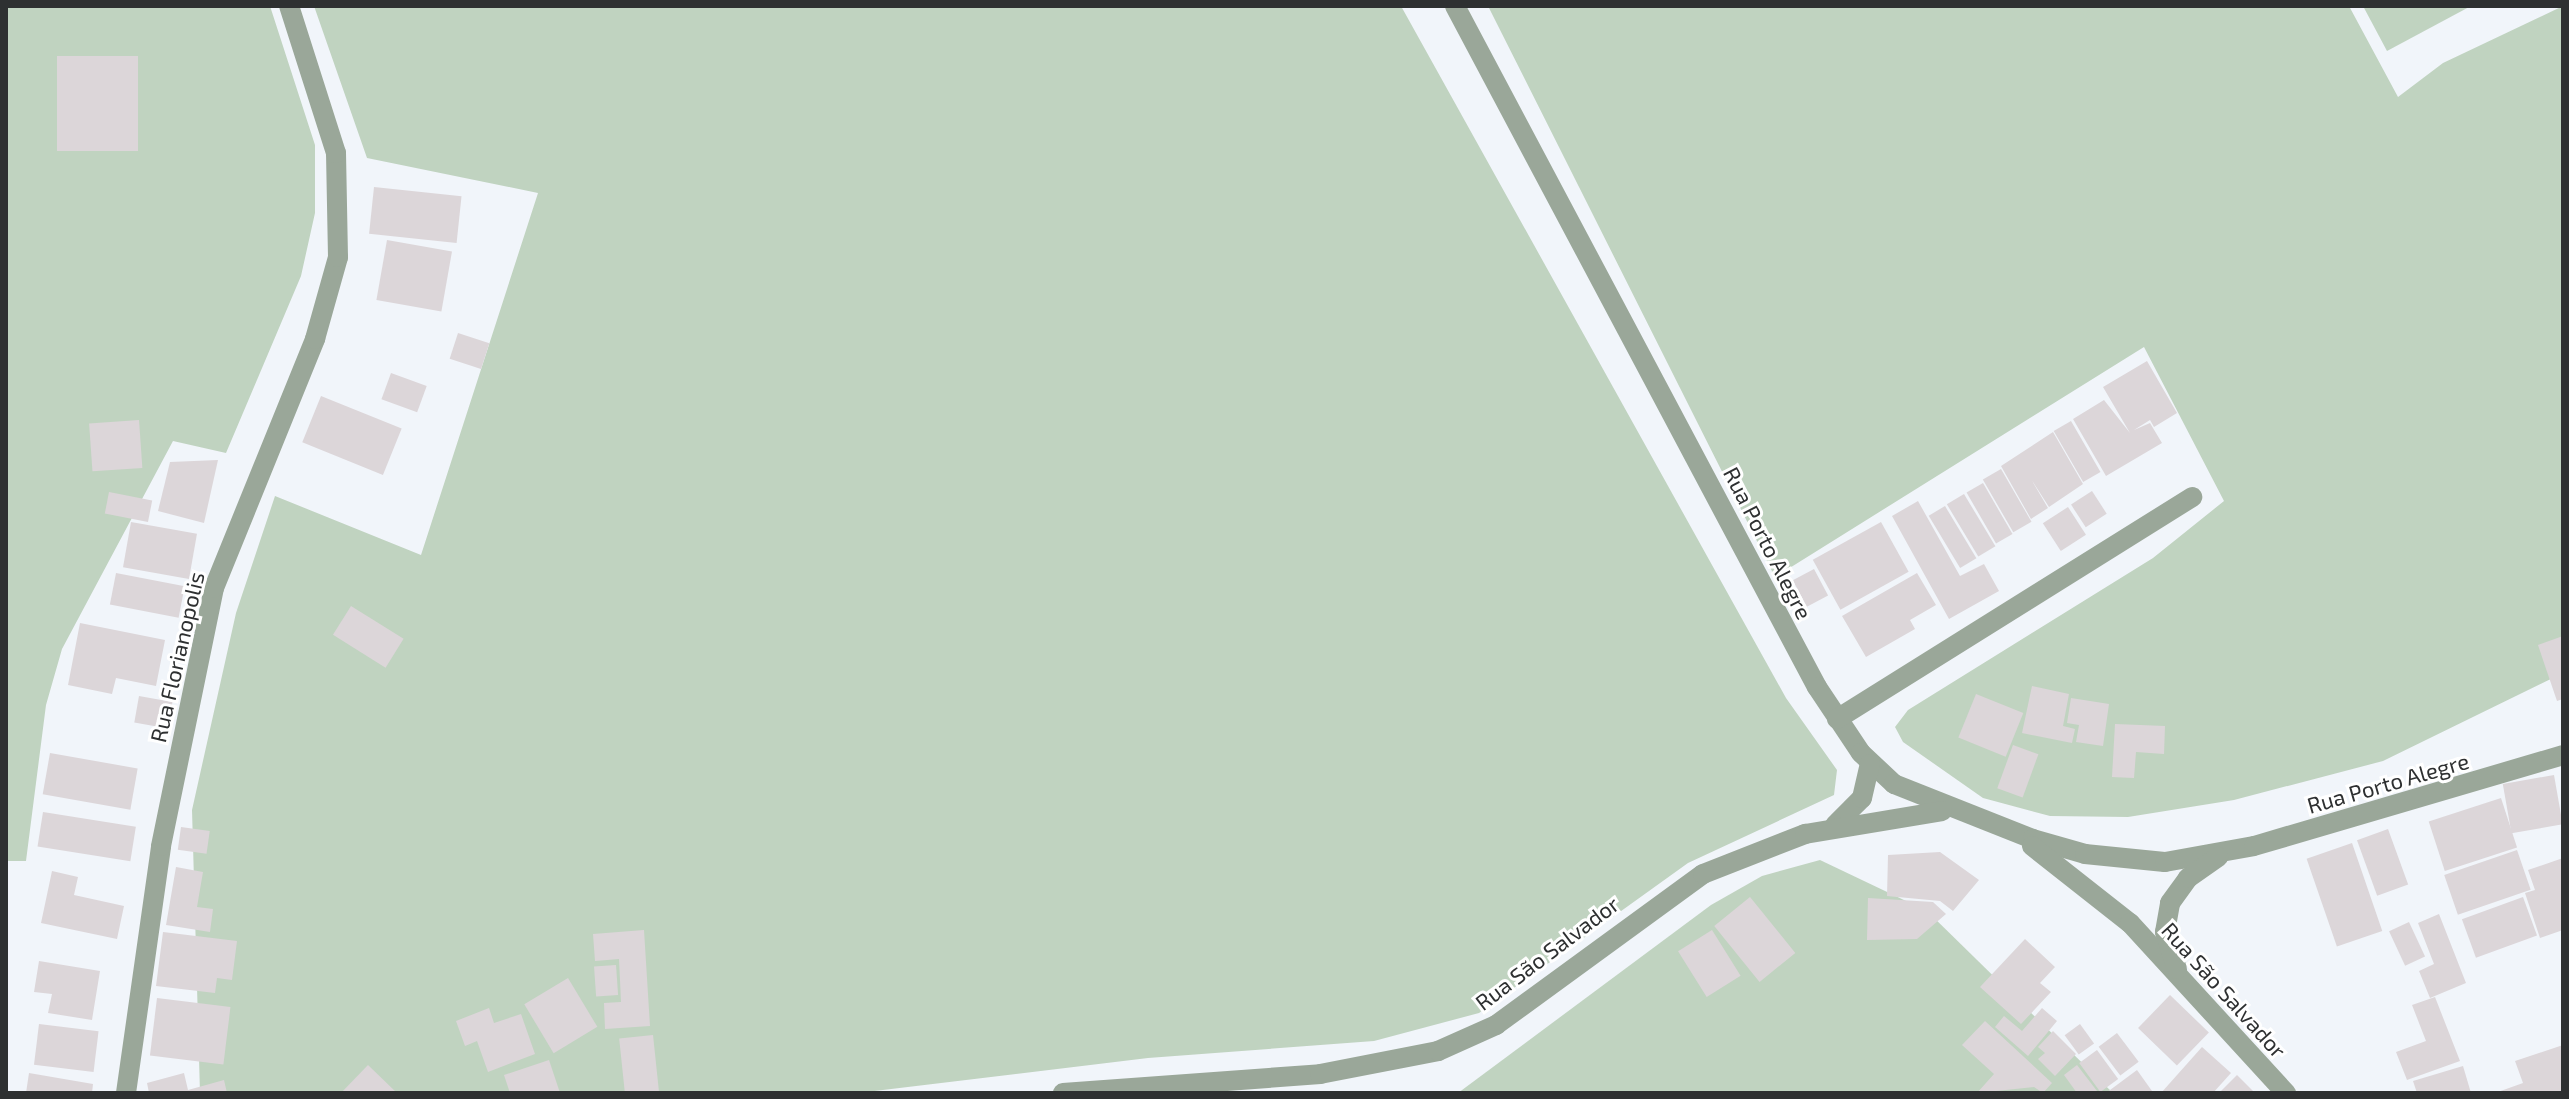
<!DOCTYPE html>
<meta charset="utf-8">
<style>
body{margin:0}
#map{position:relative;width:2569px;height:1099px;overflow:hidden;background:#f1f5fa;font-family:"Exo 2",sans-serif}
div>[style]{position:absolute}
.green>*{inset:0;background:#c0d3c0}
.building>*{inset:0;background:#dcd6d9;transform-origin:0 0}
.minor>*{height:20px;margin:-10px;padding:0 10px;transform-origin:10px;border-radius:10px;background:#9aa799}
span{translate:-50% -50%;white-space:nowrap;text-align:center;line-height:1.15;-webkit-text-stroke:6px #fff;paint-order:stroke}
.street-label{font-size:22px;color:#2e3031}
.frame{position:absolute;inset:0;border:8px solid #2e3031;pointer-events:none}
</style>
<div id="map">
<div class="green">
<div style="clip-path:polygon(6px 6px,270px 6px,315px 145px,315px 213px,301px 276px,226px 453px,173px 441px,62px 649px,46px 705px,26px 861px,6px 861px)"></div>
<div style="clip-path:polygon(314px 6px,1401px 6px,1786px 698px,1837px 770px,1834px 795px,1688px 863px,1479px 1013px,1374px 1041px,1148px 1058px,858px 1093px,200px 1093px,192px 810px,236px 613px,275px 496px,421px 555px,538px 193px,367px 158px)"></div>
<div style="clip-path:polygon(1488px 6px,2349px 6px,2398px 97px,2443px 63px,2563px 6px,2563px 673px,2383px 761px,2234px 800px,2128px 817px,2050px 816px,1983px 798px,1903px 742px,1895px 727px,1908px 710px,2153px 558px,2224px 501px,2144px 347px,1775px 577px)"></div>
<div style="clip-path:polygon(2363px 6px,2471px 6px,2387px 51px)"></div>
<div style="clip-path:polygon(1820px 860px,1927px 911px,2113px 1093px,1458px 1093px,1711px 905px,1762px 876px)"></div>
</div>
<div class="building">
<div style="left:57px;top:56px;width:81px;height:95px"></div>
<div style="left:374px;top:187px;width:88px;height:47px;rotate:6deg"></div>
<div style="left:387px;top:240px;width:66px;height:61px;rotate:10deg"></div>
<div style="left:458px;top:333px;width:33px;height:27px;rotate:18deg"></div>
<div style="clip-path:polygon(2147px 361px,2177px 413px,2154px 427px,2150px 420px,2134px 430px,2150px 423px,2162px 443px,2106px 476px,2073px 419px,2104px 400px,2130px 433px,2103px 387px)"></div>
<div style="left:391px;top:373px;width:38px;height:28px;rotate:20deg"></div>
<div style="left:321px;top:396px;width:87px;height:50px;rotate:22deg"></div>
<div style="left:139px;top:420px;width:48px;height:50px;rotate:86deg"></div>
<div style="left:2071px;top:421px;width:59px;height:20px;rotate:60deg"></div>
<div style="clip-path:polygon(2053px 432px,2083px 484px,2049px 507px,2031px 479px,2048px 508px,2031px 519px,2001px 466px)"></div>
<div style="clip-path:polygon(218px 460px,204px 523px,158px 511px,170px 462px)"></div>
<div style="left:2001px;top:469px;width:61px;height:21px;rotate:60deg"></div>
<div style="left:1983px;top:483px;width:59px;height:19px;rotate:60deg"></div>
<div style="left:2092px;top:491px;width:27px;height:25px;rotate:57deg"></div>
<div style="left:109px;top:492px;width:44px;height:22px;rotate:11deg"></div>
<div style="left:1964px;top:494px;width:61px;height:20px;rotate:59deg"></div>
<div style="clip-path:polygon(1918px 501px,1960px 576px,1984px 564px,1999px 591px,1949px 619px,1892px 516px)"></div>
<div style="left:1945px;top:506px;width:61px;height:19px;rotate:59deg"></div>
<div style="left:2068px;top:507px;width:33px;height:30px;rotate:57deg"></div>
<div style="left:131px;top:522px;width:67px;height:46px;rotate:10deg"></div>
<div style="left:1881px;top:522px;width:57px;height:78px;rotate:61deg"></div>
<div style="left:1814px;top:569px;width:30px;height:24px;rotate:62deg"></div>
<div style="left:116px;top:573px;width:70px;height:32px;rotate:11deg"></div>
<div style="clip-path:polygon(1917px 573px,1936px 605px,1910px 620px,1915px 629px,1866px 657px,1842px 616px)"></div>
<div style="left:351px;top:606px;width:62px;height:34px;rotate:32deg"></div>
<div style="clip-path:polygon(80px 623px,165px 640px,156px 686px,116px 678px,112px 694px,68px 685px)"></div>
<div style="clip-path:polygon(2563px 636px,2563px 699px,2557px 701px,2538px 645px)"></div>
<div style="clip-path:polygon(2032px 686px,2069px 694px,2063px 726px,2075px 729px,2072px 743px,2022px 733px)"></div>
<div style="left:1976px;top:694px;width:51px;height:47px;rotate:22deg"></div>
<div style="left:139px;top:696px;width:34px;height:27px;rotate:10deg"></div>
<div style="clip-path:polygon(2071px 698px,2109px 704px,2103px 746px,2076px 742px,2079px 725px,2067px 723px)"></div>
<div style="clip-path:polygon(2115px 724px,2165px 726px,2164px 754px,2136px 752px,2134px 778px,2112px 777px)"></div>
<div style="left:2013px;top:745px;width:27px;height:46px;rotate:20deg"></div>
<div style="left:50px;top:753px;width:89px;height:42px;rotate:10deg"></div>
<div style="left:2554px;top:775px;width:50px;height:52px;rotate:80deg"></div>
<div style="left:2501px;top:798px;width:52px;height:76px;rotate:72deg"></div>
<div style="left:43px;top:812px;width:94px;height:35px;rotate:9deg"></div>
<div style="left:181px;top:827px;width:29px;height:23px;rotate:8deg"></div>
<div style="left:2388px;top:829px;width:59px;height:33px;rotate:70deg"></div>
<div style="left:2352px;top:843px;width:93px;height:48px;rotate:71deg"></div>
<div style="left:2517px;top:850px;width:42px;height:77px;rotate:71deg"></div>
<div style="clip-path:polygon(1940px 852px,1979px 880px,1953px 911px,1940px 901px,1887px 896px,1888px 855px)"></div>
<div style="clip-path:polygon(2563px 858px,2563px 930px,2540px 938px,2525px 893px,2535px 890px,2528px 870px)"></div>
<div style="clip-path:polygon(176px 867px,203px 872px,197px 907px,213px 909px,210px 932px,166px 925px)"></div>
<div style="clip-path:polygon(52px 871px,78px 877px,74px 895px,124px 906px,117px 939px,41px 923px)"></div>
<div style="left:1750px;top:897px;width:72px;height:46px;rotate:51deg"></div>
<div style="left:2523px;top:897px;width:41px;height:65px;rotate:70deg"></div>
<div style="clip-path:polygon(1868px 898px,1933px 902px,1946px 914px,1917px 939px,1867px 940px)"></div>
<div style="clip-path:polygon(2439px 914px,2466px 983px,2430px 998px,2419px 971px,2434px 964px,2418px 923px)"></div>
<div style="left:2409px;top:922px;width:38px;height:22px;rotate:65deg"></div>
<div style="clip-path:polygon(644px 930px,650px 1026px,605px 1029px,604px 1003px,621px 1002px,619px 959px,595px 961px,593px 934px)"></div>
<div style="left:1712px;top:930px;width:54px;height:40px;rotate:58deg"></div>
<div style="clip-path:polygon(163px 932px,237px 941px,232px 980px,217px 978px,215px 993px,156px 986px)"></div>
<div style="clip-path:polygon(2025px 939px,2055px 967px,2040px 983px,2051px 992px,2021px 1024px,1980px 987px)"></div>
<div style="clip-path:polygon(39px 961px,100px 971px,92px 1020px,48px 1013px,52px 994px,34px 992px)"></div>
<div style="left:616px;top:965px;width:30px;height:22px;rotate:86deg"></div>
<div style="left:568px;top:978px;width:57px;height:51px;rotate:59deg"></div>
<div style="left:2170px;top:995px;width:54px;height:46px;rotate:44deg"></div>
<div style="clip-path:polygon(2435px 997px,2460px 1061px,2407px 1080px,2396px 1052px,2426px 1041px,2412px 1005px)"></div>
<div style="left:157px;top:998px;width:74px;height:58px;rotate:7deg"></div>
<div style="clip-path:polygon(489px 1008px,494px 1023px,521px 1014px,535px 1054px,488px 1072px,477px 1041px,465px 1046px,456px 1021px)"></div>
<div style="clip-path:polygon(2042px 1008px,2057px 1021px,2028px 1056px,1995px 1027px,2004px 1016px,2022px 1031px)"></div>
<div style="clip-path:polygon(1985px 1021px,2052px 1083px,2043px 1093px,2034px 1087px,1977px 1093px,1994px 1074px,1962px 1045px)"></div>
<div style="left:39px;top:1024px;width:60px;height:41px;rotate:7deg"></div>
<div style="left:2080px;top:1024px;width:24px;height:19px;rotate:54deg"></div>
<div style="clip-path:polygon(2053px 1031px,2076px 1054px,2055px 1076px,2038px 1059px,2045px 1053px,2038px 1047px)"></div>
<div style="left:2117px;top:1033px;width:36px;height:23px;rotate:53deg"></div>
<div style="left:653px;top:1035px;width:58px;height:34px;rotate:84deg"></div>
<div style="clip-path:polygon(2563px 1045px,2563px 1093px,2495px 1093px,2523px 1083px,2515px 1061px)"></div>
<div style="clip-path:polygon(2202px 1047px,2231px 1073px,2213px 1093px,2161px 1093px)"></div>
<div style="left:2097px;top:1050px;width:36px;height:22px;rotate:54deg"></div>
<div style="clip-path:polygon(549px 1060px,560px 1093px,510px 1093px,504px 1075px)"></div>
<div style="clip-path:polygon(368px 1065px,397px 1093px,341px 1093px)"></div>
<div style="clip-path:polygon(2077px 1065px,2097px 1091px,2095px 1093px,2077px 1093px,2064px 1075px)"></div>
<div style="clip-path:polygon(2463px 1066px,2471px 1093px,2417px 1093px,2413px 1081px)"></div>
<div style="clip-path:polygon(2137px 1070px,2152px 1091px,2106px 1093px)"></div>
<div style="clip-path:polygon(29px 1073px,93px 1084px,92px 1093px,26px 1093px)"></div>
<div style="clip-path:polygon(184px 1073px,188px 1090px,224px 1080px,227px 1093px,149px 1093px,147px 1083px)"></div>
<div style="clip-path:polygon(2237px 1075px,2255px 1093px,2219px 1093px)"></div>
</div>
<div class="minor">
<div style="left:1455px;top:6px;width:771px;rotate:62.01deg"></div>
<div style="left:1817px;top:687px;width:79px;rotate:56.3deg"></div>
<div style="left:1861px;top:753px;width:45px;rotate:43.2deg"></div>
<div style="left:1894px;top:784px;width:149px;rotate:21.6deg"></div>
<div style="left:2033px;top:839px;width:54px;rotate:16.1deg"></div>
<div style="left:2085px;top:854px;width:80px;rotate:5.7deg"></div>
<div style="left:2165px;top:862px;width:90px;rotate:-10.2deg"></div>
<div style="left:2254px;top:846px;width:322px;rotate:-16.4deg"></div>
<div style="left:1837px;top:719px;width:419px;rotate:-32deg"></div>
<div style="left:1835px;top:825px;width:38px;rotate:-45deg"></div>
<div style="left:1862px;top:798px;width:35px;rotate:-77deg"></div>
<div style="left:2032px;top:846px;width:125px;rotate:38.2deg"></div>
<div style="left:2130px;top:923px;width:231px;rotate:47.5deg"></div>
<div style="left:2177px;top:969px;width:39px;rotate:-108deg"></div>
<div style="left:2165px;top:932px;width:29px;rotate:-80deg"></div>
<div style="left:2170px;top:903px;width:31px;rotate:-54deg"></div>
<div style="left:2188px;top:878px;width:37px;rotate:-35deg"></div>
<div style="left:126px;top:1093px;width:249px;rotate:-81.9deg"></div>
<div style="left:161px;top:846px;width:263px;rotate:-78.4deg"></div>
<div style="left:214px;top:588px;width:269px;rotate:-67.9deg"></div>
<div style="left:315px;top:339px;width:85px;rotate:-74.3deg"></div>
<div style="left:338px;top:257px;width:104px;rotate:-91.1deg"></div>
<div style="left:336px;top:153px;width:154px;rotate:-107.7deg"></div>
<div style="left:1063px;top:1093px;width:258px;rotate:-4.2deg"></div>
<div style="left:1320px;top:1074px;width:120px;rotate:-11deg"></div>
<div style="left:1438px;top:1051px;width:64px;rotate:-24.1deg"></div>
<div style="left:1496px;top:1025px;width:256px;rotate:-36.1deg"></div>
<div style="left:1703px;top:874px;width:110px;rotate:-21.4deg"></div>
<div style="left:1805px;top:834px;width:139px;rotate:-9.5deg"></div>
</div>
<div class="street-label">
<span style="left:1768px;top:543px;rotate:63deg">Rua Porto Alegre</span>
<span style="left:177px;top:657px;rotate:-77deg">Rua Florianopolis</span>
<span style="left:2388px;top:783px;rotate:-16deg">Rua Porto Alegre</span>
<span style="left:1547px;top:953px;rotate:-37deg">Rua São Salvador</span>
<span style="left:2224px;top:990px;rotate:48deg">Rua São Salvador</span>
</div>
<div class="frame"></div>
</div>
